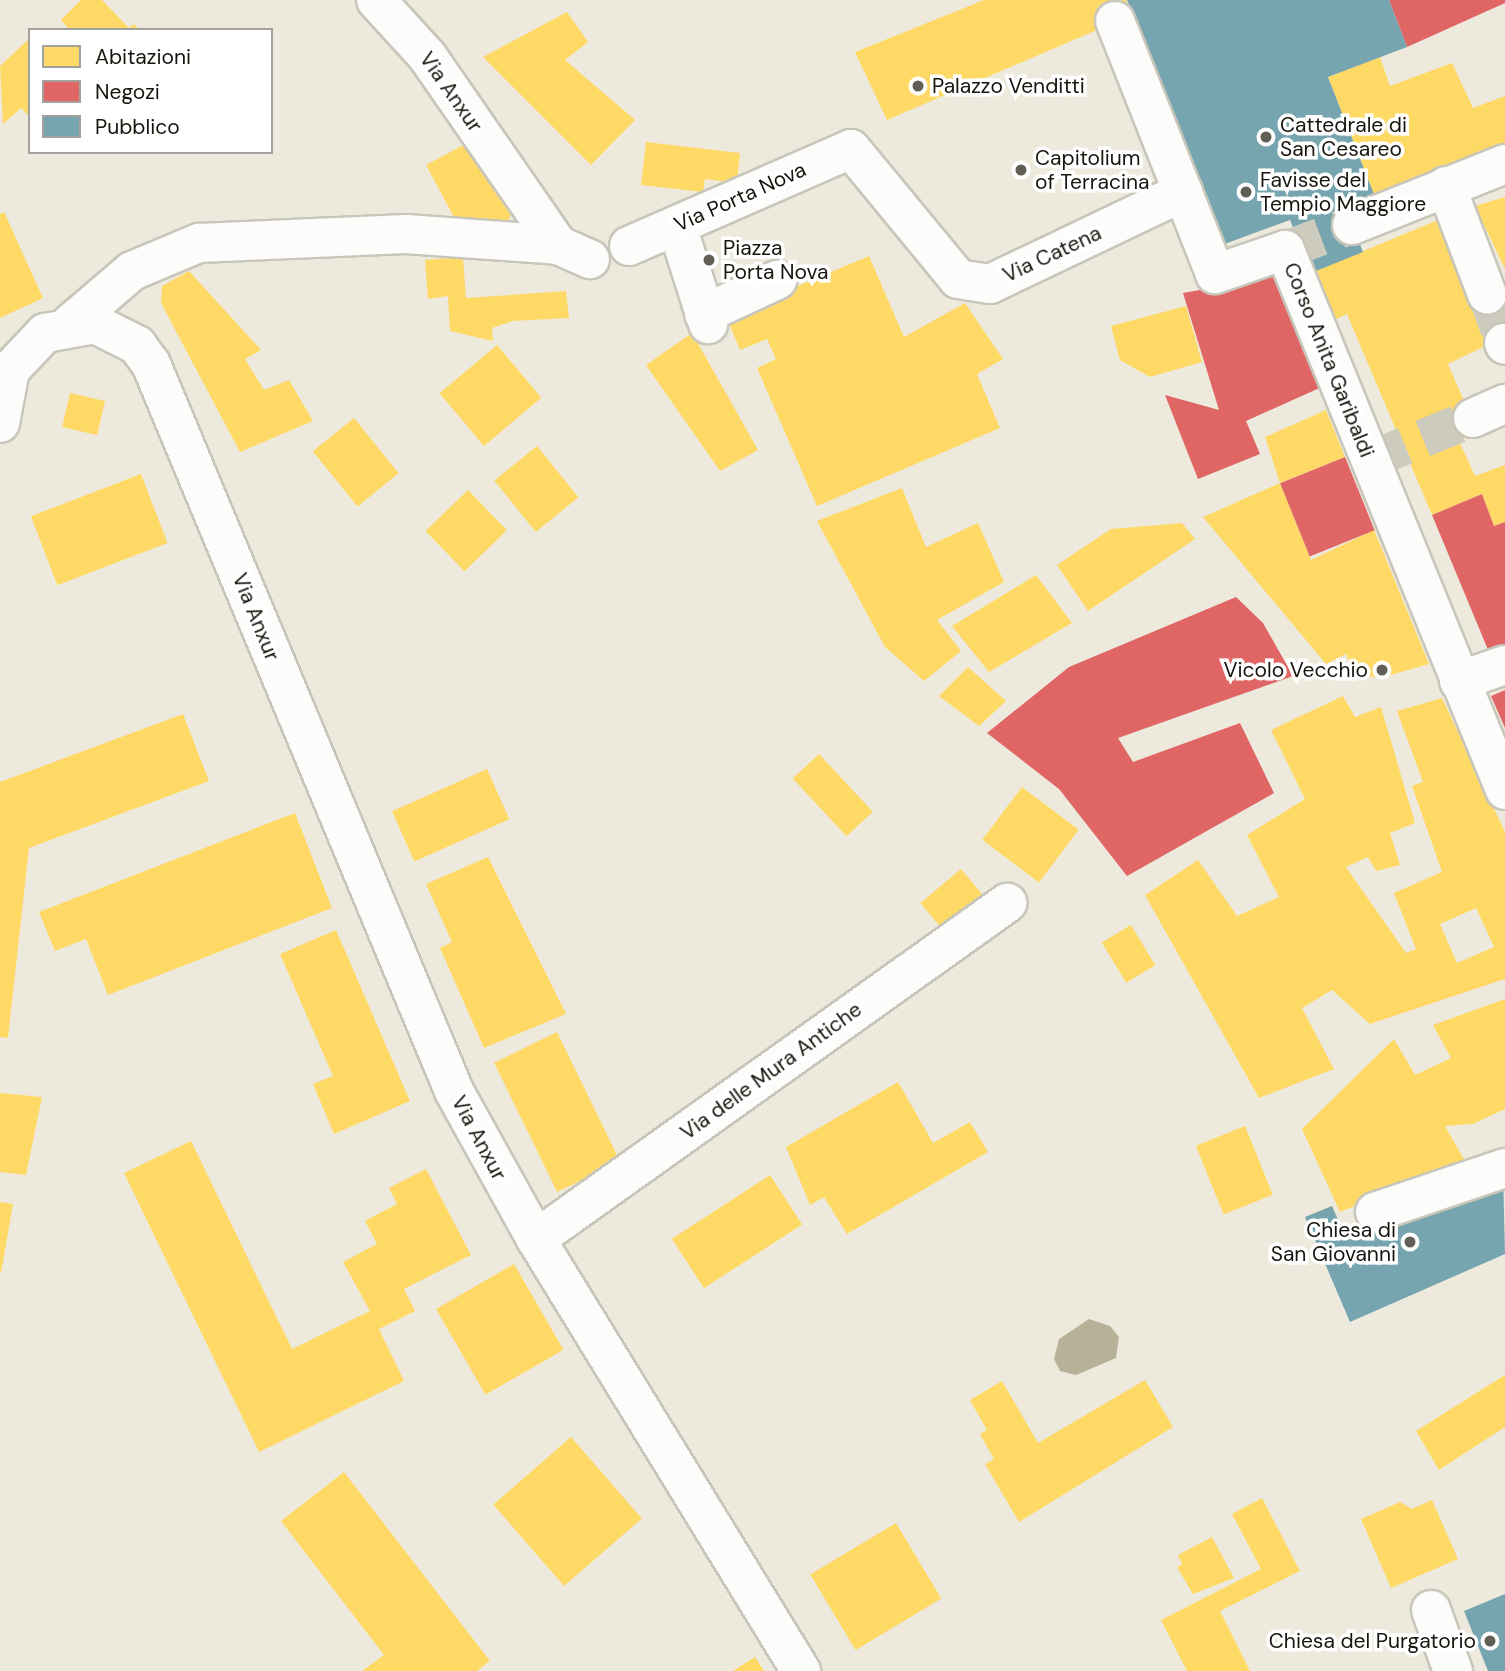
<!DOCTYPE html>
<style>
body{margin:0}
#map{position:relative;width:1505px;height:1671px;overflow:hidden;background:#edeadd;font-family:"DM Sans",sans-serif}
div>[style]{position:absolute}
.water>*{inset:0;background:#b7b197}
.homes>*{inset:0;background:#ffd966;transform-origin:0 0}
.shops>*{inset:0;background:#e06666;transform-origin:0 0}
.public>*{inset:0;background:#76a5af}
.pedestrian-tunnel>*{height:38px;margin-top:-19px;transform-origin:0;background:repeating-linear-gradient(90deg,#cdcabe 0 38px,transparent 0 57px)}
.minor-tunnel>*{height:38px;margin-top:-19px;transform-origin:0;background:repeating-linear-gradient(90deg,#cdcabe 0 38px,transparent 0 57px)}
.roads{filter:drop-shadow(2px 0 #c8c6bb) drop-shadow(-2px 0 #c8c6bb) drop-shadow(0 2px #c8c6bb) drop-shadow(0 -2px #c8c6bb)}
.pedestrian>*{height:38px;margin:-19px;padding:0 19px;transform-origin:19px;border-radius:19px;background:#fcfcfa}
.minor>*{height:38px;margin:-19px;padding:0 19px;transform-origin:19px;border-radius:19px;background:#fcfcfa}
.dots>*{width:19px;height:19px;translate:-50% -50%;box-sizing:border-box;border:4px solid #fff;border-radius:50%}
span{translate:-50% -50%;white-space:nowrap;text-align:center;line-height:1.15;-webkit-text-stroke:7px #fff;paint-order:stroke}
.poi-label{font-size:21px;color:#16140c}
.left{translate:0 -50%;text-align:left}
.right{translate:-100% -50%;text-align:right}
.street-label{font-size:21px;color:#16140c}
.legend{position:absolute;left:28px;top:28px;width:245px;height:126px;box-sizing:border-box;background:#fff;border:2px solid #a2a19e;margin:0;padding:9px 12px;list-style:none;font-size:21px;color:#16140c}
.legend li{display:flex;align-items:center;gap:14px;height:35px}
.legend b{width:35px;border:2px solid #a2a19e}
</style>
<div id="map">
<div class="water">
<div style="clip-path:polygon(1089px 1319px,1110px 1326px,1119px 1337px,1116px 1358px,1076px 1375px,1060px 1371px,1054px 1359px,1059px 1339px)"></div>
</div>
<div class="homes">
<div style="clip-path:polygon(81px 0,102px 0,129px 28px,134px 24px,140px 30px,70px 30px,61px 20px)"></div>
<div style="clip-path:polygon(984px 0,1126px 0,1132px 15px,887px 120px,855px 52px)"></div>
<div style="clip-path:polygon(567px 12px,588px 42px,565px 60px,635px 120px,591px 165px,483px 57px)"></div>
<div style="clip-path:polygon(30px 38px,30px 117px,21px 108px,3px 124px,0 66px)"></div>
<div style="clip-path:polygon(1380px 57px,1390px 86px,1452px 63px,1473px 108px,1505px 96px,1505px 153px,1375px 197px,1328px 77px)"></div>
<div style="clip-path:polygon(469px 142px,519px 197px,508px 221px,456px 221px,426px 165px)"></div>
<div style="clip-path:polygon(646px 142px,740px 153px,737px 183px,705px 179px,703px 192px,641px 185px)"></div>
<div style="clip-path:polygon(1505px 197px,1505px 269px,1475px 206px)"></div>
<div style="clip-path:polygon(4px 212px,43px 298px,0 318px,0 214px)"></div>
<div style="clip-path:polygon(1445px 217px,1491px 343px,1448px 364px,1478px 433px,1459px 441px,1475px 476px,1505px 465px,1505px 522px,1494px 526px,1482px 494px,1432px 515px,1347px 314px,1332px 321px,1311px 273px)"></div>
<div style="clip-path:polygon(869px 256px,904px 337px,965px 303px,1003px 359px,977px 374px,1000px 428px,817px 506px,757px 368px,776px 359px,767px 339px,740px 350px,726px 316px)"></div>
<div style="clip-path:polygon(463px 257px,466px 298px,566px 291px,569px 318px,513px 321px,492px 328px,493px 341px,450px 331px,448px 296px,428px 299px,425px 260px)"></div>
<div style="clip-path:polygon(189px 271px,261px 350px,245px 359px,264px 390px,289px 380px,313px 421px,240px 452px,161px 303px,162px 286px)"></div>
<div style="clip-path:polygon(1186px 306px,1202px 362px,1150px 377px,1120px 360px,1111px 326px)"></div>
<div style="clip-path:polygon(692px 333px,758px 450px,720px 471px,646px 365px)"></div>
<div style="left:497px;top:345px;width:69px;height:75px;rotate:50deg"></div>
<div style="left:70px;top:393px;width:36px;height:35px;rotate:13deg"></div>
<div style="clip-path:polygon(1326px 410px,1345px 457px,1280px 483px,1311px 560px,1374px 530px,1429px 664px,1380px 678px,1354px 674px,1346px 654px,1326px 664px,1203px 517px,1280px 483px,1265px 437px)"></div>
<div style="left:354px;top:418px;width:71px;height:53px;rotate:51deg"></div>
<div style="left:537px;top:446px;width:66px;height:55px;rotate:51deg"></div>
<div style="left:141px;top:474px;width:74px;height:118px;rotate:69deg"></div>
<div style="clip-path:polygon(902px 488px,926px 547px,978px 523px,1004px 582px,937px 620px,961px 651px,924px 681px,885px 647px,817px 521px)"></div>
<div style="left:468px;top:490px;width:56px;height:59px;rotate:46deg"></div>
<div style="clip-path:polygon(1182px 523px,1195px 539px,1088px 611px,1057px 565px,1111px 529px)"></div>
<div style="clip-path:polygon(1036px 575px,1072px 623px,989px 672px,952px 626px)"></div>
<div style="clip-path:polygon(968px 667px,1006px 701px,979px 726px,939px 696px)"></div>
<div style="clip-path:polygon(evenodd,1343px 696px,1355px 717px,1381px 707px,1415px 823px,1390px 833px,1400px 865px,1376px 871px,1368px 857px,1346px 867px,1406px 953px,1416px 949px,1394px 893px,1442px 872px,1412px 786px,1423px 782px,1397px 711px,1442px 698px,1505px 832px,1505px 979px,1370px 1024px,1332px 990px,1302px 1008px,1334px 1069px,1259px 1098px,1145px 895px,1198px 860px,1237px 916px,1279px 897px,1247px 835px,1305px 799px,1271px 730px,1343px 696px,1476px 908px,1494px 947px,1457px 963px,1440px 924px,1476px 908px)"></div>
<div style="clip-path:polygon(183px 714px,209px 781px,29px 848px,8px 1038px,0 1037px,0 782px)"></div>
<div style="left:819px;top:754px;width:79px;height:36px;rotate:47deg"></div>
<div style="left:487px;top:769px;width:55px;height:104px;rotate:66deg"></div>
<div style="left:1022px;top:787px;width:71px;height:66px;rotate:37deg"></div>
<div style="clip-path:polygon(295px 813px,332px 908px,108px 995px,86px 939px,55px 951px,39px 912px)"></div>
<div style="clip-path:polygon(488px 857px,566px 1014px,484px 1048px,440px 948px,452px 942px,426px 884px)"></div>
<div style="left:961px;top:869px;width:39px;height:53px;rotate:50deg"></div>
<div style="left:1131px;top:925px;width:47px;height:34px;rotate:59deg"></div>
<div style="clip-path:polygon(336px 930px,410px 1101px,334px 1134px,313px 1084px,333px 1076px,280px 954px)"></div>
<div style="clip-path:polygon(1505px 999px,1505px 1109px,1473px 1124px,1445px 1126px,1465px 1161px,1340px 1212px,1302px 1129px,1394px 1039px,1415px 1075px,1451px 1058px,1433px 1025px)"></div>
<div style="left:557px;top:1032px;width:144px;height:70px;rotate:64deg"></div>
<div style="clip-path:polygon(898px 1082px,933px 1143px,970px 1122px,988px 1152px,847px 1234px,824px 1197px,810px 1205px,786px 1147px)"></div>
<div style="clip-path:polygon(0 1093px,42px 1097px,26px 1175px,0 1172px)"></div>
<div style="left:1245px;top:1126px;width:74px;height:53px;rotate:68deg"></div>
<div style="clip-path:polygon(191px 1141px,292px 1349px,370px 1311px,343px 1262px,377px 1244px,365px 1221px,397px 1204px,389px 1188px,426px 1169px,471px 1255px,404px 1289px,415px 1311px,379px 1329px,404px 1381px,259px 1452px,124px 1173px)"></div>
<div style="left:770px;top:1175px;width:59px;height:117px;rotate:57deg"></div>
<div style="clip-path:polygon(0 1202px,13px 1204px,1px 1273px,0 1272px)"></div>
<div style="left:1332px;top:1206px;width:33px;height:29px;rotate:67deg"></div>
<div style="left:514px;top:1264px;width:99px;height:90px;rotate:60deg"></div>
<div style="clip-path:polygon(1505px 1375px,1505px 1427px,1439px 1470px,1416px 1431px)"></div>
<div style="clip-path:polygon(1145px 1380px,1173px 1427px,1019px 1522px,985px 1464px,994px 1459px,980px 1434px,987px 1430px,970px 1400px,1002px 1381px,1038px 1443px)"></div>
<div style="left:571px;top:1437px;width:108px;height:103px;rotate:49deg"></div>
<div style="clip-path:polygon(344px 1472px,490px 1661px,477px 1671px,362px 1671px,384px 1655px,281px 1521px)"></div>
<div style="clip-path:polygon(1262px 1498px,1300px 1571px,1220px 1611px,1250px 1671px,1187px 1671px,1161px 1620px,1261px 1569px,1232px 1514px)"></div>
<div style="clip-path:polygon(1432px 1500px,1458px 1559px,1391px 1588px,1361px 1519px,1400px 1502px,1412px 1509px)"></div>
<div style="left:896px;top:1523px;width:88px;height:100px;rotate:59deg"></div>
<div style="clip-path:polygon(1212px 1537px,1234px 1578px,1193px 1594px,1177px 1567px,1182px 1564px,1178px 1555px)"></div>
<div style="clip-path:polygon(755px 1657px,764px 1671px,733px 1671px)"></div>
</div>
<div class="shops">
<div style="clip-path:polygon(1389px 0,1505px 0,1505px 3px,1407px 47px)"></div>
<div style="clip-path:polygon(1278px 276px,1324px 386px,1246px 421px,1260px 454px,1198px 479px,1165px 395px,1219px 410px,1183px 293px)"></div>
<div style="left:1345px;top:457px;width:79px;height:70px;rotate:68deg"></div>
<div style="clip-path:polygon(1482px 494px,1494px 526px,1505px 522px,1505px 651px,1491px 657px,1432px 515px)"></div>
<div style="clip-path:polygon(1236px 597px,1263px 623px,1293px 676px,1118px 738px,1133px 762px,1240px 723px,1274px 793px,1127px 876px,1059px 789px,987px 733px,1069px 667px)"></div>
<div style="clip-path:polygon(1505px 690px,1505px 728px,1491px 696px)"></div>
</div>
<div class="public">
<div style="clip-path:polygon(1127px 0,1389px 0,1407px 47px,1328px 77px,1375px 197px,1346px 208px,1363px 252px,1311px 273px,1290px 220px,1222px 245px)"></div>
<div style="clip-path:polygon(1503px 1170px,1505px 1254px,1350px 1322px,1305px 1217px,1332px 1206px,1345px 1236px)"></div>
<div style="clip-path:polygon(1505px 1594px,1505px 1671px,1488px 1671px,1464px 1611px)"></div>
</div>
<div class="pedestrian-tunnel">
<div style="left:1487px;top:294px;width:52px;rotate:70.9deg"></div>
<div style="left:1370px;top:460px;width:111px;rotate:-22.2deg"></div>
</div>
<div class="minor-tunnel">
<div style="left:1285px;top:250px;width:72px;rotate:-20.5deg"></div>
</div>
<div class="roads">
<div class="pedestrian">
<div style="left:1115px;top:21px;width:272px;rotate:68.4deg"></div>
<div style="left:1215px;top:274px;width:74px;rotate:-18.9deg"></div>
<div style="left:1446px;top:186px;width:116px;rotate:69.2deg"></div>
<div style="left:677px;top:226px;width:103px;rotate:72.4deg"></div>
<div style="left:558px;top:245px;width:35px;rotate:24deg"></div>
<div style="left:629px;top:246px;width:242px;rotate:-23.6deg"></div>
<div style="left:851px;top:149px;width:168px;rotate:50.5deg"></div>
<div style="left:958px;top:279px;width:32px;rotate:9deg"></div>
<div style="left:990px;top:284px;width:214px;rotate:-25.5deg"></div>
<div style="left:704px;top:314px;width:81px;rotate:-25deg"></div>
<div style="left:1504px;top:343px;width:2px;rotate:63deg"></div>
<div style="left:1473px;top:418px;width:35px;rotate:-24deg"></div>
<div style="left:1375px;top:1212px;width:137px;rotate:-18.7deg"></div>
</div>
<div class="minor">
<div style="left:1352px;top:225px;width:165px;rotate:-21.7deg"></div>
<div style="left:1285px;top:250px;width:583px;rotate:67.83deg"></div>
<div style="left:70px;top:324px;width:82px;rotate:-40.5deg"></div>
<div style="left:132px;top:271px;width:73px;rotate:-22.7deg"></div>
<div style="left:199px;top:243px;width:207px;rotate:-2.5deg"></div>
<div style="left:406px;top:234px;width:152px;rotate:4.1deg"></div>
<div style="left:558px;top:245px;width:229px;rotate:-124.7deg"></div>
<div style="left:428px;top:57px;width:77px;rotate:-132.4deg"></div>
<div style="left:0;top:423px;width:54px;rotate:-79.3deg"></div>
<div style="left:10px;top:370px;width:51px;rotate:-46.6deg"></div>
<div style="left:45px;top:333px;width:51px;rotate:-10.2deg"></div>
<div style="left:95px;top:324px;width:47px;rotate:26.6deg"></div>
<div style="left:137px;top:345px;width:24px;rotate:54deg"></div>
<div style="left:151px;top:364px;width:788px;rotate:67.37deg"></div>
<div style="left:454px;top:1091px;width:169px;rotate:61deg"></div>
<div style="left:536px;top:1239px;width:507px;rotate:58.47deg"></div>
<div style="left:1459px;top:681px;width:49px;rotate:-19.2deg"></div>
<div style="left:536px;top:1239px;width:579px;rotate:-35.5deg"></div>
<div style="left:1431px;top:1610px;width:65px;rotate:70.2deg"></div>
</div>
</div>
<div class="dots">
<div style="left:918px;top:86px;background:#615f55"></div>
<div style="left:1266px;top:137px;background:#615f55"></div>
<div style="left:1021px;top:170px;background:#615f55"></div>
<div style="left:1246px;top:192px;background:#615f55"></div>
<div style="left:709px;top:260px;background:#615f55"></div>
<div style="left:1382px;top:670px;background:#615f55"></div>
<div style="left:1410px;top:1242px;background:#615f55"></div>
<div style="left:1490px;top:1641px;background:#615f55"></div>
</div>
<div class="poi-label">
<span class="left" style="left:932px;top:86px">Palazzo Venditti</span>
<span class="left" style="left:1280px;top:137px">Cattedrale di<br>San Cesareo</span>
<span class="left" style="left:1035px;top:170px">Capitolium<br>of Terracina</span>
<span class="left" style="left:1260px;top:192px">Favisse del<br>Tempio Maggiore</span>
<span class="left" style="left:723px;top:260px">Piazza<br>Porta Nova</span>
<span class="right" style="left:1368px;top:670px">Vicolo Vecchio</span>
<span class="right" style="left:1396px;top:1242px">Chiesa di<br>San Giovanni</span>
<span class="right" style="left:1476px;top:1641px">Chiesa del Purgatorio</span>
</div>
<div class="street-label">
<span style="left:451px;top:92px;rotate:55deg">Via Anxur</span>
<span style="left:740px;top:197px;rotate:-24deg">Via Porta Nova</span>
<span style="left:1052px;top:254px;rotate:-25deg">Via Catena</span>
<span style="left:1329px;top:360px;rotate:68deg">Corso Anita Garibaldi</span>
<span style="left:256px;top:617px;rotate:68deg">Via Anxur</span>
<span style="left:771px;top:1071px;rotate:-36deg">Via delle Mura Antiche</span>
<span style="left:479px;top:1138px;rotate:62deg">Via Anxur</span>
</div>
<ul class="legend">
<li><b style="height:19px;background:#ffd966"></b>Abitazioni</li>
<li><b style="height:19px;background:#e06666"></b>Negozi</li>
<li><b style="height:19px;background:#76a5af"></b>Pubblico</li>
</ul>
</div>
